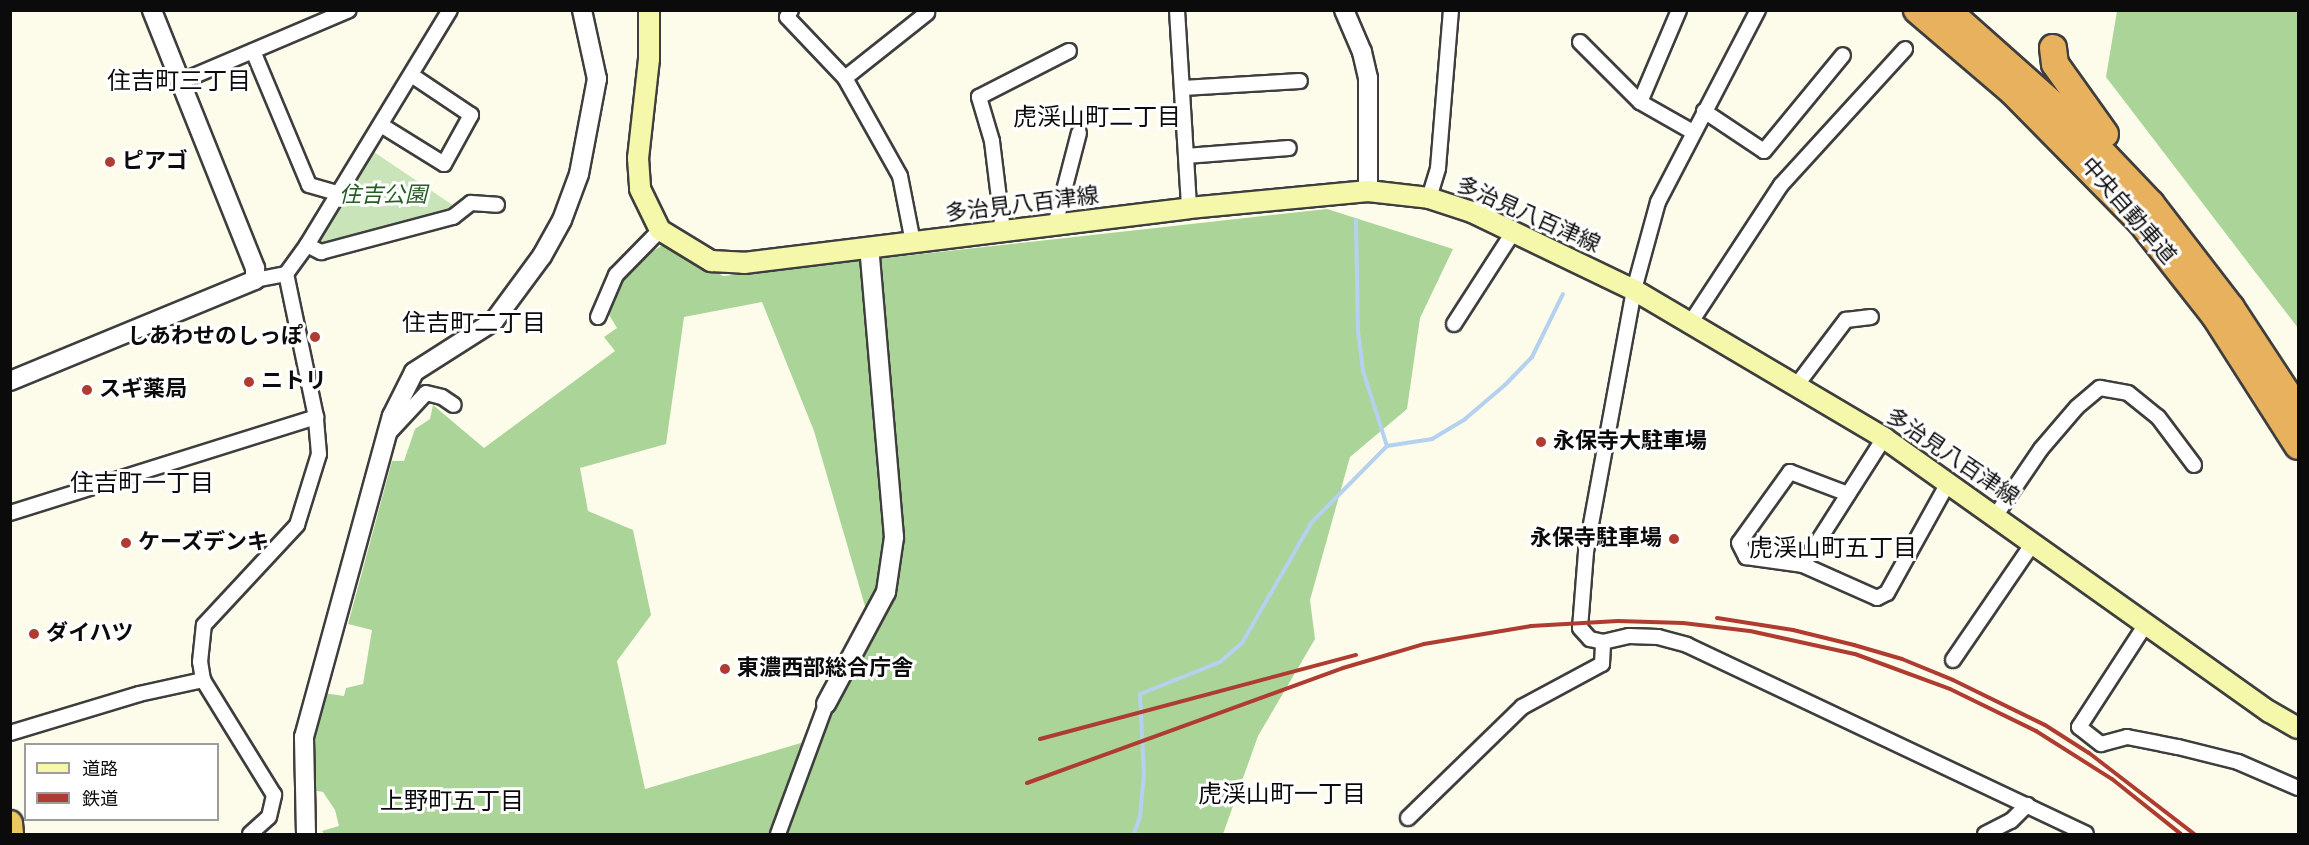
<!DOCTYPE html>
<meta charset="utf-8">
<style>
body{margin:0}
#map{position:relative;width:2309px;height:845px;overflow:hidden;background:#fdfceb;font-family:Spectral,"Noto Sans JP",serif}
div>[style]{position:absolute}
.green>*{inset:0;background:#c9e4b8}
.forest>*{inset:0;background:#abd499}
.stream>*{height:4px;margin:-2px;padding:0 2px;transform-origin:2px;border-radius:2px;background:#b4d1f0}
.roads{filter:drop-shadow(2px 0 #3e3e3e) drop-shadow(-2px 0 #3e3e3e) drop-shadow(0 2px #3e3e3e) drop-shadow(0 -2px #3e3e3e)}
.minor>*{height:14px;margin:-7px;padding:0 7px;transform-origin:7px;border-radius:7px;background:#fff}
.tertiary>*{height:18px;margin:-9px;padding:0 9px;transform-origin:9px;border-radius:9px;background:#fff}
.secondary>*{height:20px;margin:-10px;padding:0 10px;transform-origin:10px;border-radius:10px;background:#f5f8ab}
.trunk>*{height:24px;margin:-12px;padding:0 12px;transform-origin:12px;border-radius:12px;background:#eac864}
.motorway>*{height:26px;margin:-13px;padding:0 13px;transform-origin:13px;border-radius:13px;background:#e8b15e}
.rail>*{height:4px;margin:-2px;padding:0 2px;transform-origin:2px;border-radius:2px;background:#af3c30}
.dots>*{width:16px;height:16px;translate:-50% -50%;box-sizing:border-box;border:3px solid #fff;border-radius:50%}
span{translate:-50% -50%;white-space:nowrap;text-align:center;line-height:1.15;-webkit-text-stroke:6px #fff;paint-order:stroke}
.poi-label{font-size:22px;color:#0b0b0b;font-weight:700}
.left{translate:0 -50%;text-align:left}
.right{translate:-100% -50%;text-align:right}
.park-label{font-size:22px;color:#255d22;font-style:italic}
.street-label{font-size:22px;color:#0b0b0b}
.neighbourhood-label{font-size:24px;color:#0b0b0b}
.frame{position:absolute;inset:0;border:12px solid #0b0b0b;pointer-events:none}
.legend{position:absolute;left:24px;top:743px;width:195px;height:78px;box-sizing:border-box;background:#fff;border:2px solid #9d9d9d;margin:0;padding:8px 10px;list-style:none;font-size:18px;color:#0b0b0b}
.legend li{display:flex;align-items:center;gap:12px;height:30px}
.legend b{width:30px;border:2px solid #9d9d9d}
</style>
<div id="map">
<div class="green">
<div style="clip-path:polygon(374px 152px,454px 206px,450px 213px,427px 221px,419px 219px,322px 247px,317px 238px)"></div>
</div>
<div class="forest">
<div style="clip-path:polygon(2117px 11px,2298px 11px,2298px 328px,2106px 77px)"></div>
<div style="clip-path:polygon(evenodd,1327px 209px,1453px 249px,1420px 318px,1407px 409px,1350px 457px,1310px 600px,1315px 639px,1258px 736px,1223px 834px,324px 834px,322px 831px,339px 826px,335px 810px,323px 792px,312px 790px,313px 734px,323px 693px,344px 696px,346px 688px,363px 684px,372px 630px,348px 624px,392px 461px,404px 461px,415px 429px,430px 419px,433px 405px,484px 448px,615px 351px,604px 337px,617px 328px,608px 313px,621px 277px,639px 260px,664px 244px,723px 276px,1327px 209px,762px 302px,814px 431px,867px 613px,801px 743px,645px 789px,617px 661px,651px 615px,633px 530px,588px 511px,580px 468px,666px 444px,684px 317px,762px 302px)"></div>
</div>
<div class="stream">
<div style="left:1356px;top:220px;width:111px;rotate:89deg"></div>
<div style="left:1358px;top:331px;width:40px;rotate:82.9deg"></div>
<div style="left:1363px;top:371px;width:79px;rotate:72.3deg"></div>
<div style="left:1134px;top:834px;width:18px;rotate:-71deg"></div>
<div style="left:1140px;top:817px;width:43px;rotate:-84.7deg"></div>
<div style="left:1144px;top:774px;width:80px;rotate:-92.9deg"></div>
<div style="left:1140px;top:694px;width:86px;rotate:-21.8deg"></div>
<div style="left:1220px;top:662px;width:29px;rotate:-41deg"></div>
<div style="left:1242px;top:643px;width:140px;rotate:-60deg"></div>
<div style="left:1312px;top:522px;width:107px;rotate:-45.4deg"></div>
<div style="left:1387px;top:446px;width:46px;rotate:-8.8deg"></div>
<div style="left:1432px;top:439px;width:39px;rotate:-31deg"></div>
<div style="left:1465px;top:419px;width:52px;rotate:-40.4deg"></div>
<div style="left:1505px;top:385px;width:39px;rotate:-46deg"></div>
<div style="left:1532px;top:357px;width:70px;rotate:-63.8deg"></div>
</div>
<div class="roads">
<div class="minor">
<div style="left:791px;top:10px;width:8px;rotate:120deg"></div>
<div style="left:787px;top:17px;width:84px;rotate:46.4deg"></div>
<div style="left:845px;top:78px;width:112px;rotate:60.7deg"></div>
<div style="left:900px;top:176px;width:67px;rotate:78.9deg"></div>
<div style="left:1177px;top:10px;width:198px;rotate:86.5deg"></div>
<div style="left:1758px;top:10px;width:216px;rotate:117.5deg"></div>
<div style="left:1658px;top:202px;width:91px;rotate:105.3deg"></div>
<div style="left:1634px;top:290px;width:266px;rotate:100.4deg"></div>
<div style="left:1586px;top:552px;width:76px;rotate:94.5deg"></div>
<div style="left:1580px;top:628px;width:15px;rotate:48deg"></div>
<div style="left:1590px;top:639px;width:13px;rotate:13deg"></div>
<div style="left:1603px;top:642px;width:27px;rotate:-13deg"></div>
<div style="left:1629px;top:636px;width:29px;rotate:2deg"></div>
<div style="left:1658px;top:637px;width:30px;rotate:15deg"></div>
<div style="left:1687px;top:645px;width:441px;rotate:25.3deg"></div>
<div style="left:1580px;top:42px;width:85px;rotate:45deg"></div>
<div style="left:1640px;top:102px;width:61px;rotate:29.5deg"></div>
<div style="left:253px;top:51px;width:145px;rotate:67.3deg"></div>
<div style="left:309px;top:185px;width:29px;rotate:16deg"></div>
<div style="left:845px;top:78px;width:105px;rotate:-38.4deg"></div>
<div style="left:182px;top:81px;width:181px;rotate:-23deg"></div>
<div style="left:1183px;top:88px;width:117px;rotate:-3.4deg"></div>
<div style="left:1640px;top:102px;width:100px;rotate:-67deg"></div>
<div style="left:1704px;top:111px;width:72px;rotate:33.7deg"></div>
<div style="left:1764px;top:151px;width:124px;rotate:-50.5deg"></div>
<div style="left:381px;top:125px;width:74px;rotate:31.8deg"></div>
<div style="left:444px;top:164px;width:56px;rotate:-61.1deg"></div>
<div style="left:471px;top:115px;width:70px;rotate:-146.1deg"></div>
<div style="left:1186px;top:156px;width:103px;rotate:-4.4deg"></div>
<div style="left:1429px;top:198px;width:31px;rotate:-73deg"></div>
<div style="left:1438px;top:168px;width:159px;rotate:-85.3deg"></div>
<div style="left:1055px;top:225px;width:95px;rotate:-75.4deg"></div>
<div style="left:1003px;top:231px;width:91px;rotate:-97deg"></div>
<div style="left:992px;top:141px;width:46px;rotate:-106.5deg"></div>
<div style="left:979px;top:97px;width:101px;rotate:-27.1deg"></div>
<div style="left:307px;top:245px;width:16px;rotate:27deg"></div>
<div style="left:321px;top:252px;width:137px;rotate:-14.9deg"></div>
<div style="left:453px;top:217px;width:23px;rotate:-38deg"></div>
<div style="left:471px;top:203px;width:26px;rotate:4deg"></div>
<div style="left:255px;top:280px;width:32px;rotate:-11deg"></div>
<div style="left:286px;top:274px;width:36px;rotate:-54deg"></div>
<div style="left:307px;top:245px;width:275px;rotate:-58.7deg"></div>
<div style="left:598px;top:317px;width:46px;rotate:-66.8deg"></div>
<div style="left:616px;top:275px;width:63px;rotate:-45.6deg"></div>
<div style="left:1691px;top:322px;width:164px;rotate:-56.7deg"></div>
<div style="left:1781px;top:185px;width:184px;rotate:-47.6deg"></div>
<div style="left:1454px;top:324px;width:111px;rotate:-57.2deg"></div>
<div style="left:1796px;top:386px;width:83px;rotate:-52.9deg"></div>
<div style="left:1846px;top:320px;width:25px;rotate:-7deg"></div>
<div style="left:389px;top:433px;width:54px;rotate:-47.2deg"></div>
<div style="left:426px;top:393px;width:16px;rotate:14deg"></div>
<div style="left:442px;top:397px;width:14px;rotate:34deg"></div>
<div style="left:1848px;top:494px;width:62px;rotate:-159.2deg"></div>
<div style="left:1790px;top:472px;width:87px;rotate:125.7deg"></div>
<div style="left:1739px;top:543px;width:16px;rotate:63deg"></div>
<div style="left:1746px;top:557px;width:58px;rotate:8deg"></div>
<div style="left:1803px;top:565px;width:81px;rotate:24deg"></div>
<div style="left:1877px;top:598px;width:11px;rotate:-27deg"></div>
<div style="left:1887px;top:593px;width:128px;rotate:-61deg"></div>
<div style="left:10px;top:513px;width:321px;rotate:-17.4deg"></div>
<div style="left:1996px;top:515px;width:80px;rotate:-55.7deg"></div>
<div style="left:2041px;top:449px;width:55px;rotate:-49.4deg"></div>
<div style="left:2077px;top:407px;width:30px;rotate:-40deg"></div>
<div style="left:2100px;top:388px;width:28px;rotate:10deg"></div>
<div style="left:2128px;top:393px;width:38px;rotate:39deg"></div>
<div style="left:2158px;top:417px;width:60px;rotate:53.1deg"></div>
<div style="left:1803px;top:565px;width:151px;rotate:-57.5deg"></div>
<div style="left:2146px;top:624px;width:123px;rotate:123deg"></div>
<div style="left:2079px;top:727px;width:28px;rotate:38deg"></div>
<div style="left:2101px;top:744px;width:27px;rotate:-15deg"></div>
<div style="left:2127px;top:737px;width:52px;rotate:11.1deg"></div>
<div style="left:2178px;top:747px;width:62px;rotate:14deg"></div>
<div style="left:2238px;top:762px;width:65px;rotate:23.4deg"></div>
<div style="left:1953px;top:660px;width:142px;rotate:-55.6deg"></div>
<div style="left:10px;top:733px;width:135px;rotate:-16.8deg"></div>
<div style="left:139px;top:694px;width:66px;rotate:-12.3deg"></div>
<div style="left:1408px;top:818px;width:159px;rotate:-44.2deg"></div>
<div style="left:1522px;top:707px;width:91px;rotate:-28.3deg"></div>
<div style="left:1602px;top:664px;width:22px;rotate:-87deg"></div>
<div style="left:250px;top:834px;width:25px;rotate:-42deg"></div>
<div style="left:269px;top:817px;width:23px;rotate:-77deg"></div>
<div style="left:274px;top:795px;width:135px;rotate:-121.7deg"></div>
<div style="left:203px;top:680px;width:18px;rotate:-99deg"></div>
<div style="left:200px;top:662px;width:37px;rotate:-84deg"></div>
<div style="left:204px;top:625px;width:137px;rotate:-47.1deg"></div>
<div style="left:297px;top:525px;width:74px;rotate:-72.8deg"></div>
<div style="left:319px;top:454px;width:37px;rotate:-95deg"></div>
<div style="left:316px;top:417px;width:146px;rotate:-101.8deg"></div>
<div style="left:778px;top:834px;width:139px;rotate:-69.7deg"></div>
<div style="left:1985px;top:834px;width:29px;rotate:-27deg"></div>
<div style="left:2011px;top:821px;width:23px;rotate:-45deg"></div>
</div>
<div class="tertiary">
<div style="left:1344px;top:10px;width:46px;rotate:66.8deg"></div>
<div style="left:1362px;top:52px;width:27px;rotate:77deg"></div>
<div style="left:1368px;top:78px;width:113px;rotate:90deg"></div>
<div style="left:10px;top:381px;width:265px;rotate:-22.4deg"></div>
<div style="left:255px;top:280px;width:12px;rotate:-90deg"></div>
<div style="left:255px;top:268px;width:278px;rotate:-111.8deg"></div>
<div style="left:826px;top:704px;width:127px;rotate:-61.8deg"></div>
<div style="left:886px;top:592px;width:56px;rotate:-81.7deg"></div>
<div style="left:894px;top:537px;width:290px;rotate:-94.9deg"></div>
<div style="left:306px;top:834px;width:97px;rotate:-91.2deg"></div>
<div style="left:304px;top:737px;width:333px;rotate:-74.7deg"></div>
<div style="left:392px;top:416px;width:49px;rotate:-63.4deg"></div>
<div style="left:414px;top:372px;width:95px;rotate:-32.5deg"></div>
<div style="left:494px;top:321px;width:81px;rotate:-53.6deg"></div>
<div style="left:542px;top:256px;width:41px;rotate:-60.9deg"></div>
<div style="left:562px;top:220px;width:49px;rotate:-69.7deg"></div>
<div style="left:579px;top:174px;width:97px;rotate:-79.3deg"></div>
<div style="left:597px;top:79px;width:71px;rotate:-102.3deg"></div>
</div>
<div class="secondary">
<div style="left:649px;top:10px;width:49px;rotate:90deg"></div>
<div style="left:649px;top:59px;width:100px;rotate:96.3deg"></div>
<div style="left:638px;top:158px;width:31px;rotate:86deg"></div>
<div style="left:640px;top:189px;width:46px;rotate:64deg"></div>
<div style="left:660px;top:230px;width:60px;rotate:31.3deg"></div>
<div style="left:711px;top:261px;width:33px;rotate:3deg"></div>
<div style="left:744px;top:263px;width:448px;rotate:-7deg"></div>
<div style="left:1189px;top:208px;width:180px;rotate:-5.4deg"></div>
<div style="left:1368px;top:191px;width:61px;rotate:6.5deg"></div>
<div style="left:1429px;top:198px;width:45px;rotate:18deg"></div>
<div style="left:1472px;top:212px;width:180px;rotate:25.7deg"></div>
<div style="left:1634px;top:290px;width:291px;rotate:30.6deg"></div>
<div style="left:1884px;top:438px;width:473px;rotate:35.4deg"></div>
<div style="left:2270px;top:712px;width:32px;rotate:30deg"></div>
</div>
<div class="trunk">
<div style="left:10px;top:823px;width:11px;rotate:85deg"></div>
</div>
<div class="motorway">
<div style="left:1917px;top:10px;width:125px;rotate:40.5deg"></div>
<div style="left:2012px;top:91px;width:184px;rotate:45.4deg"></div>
<div style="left:2141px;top:222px;width:120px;rotate:51.8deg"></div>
<div style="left:2215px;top:316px;width:154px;rotate:57.4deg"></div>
<div style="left:1947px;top:10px;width:167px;rotate:41.6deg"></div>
<div style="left:2072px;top:121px;width:115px;rotate:46.4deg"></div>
<div style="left:2151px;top:204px;width:131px;rotate:52.4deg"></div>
<div style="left:2231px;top:308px;width:122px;rotate:56.7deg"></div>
<div style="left:2053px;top:48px;width:16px;rotate:83deg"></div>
<div style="left:2055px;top:64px;width:86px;rotate:54.5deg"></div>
</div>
</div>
<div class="rail">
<div style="left:1717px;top:618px;width:77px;rotate:9deg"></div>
<div style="left:1793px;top:630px;width:63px;rotate:13.8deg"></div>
<div style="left:1854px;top:645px;width:50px;rotate:16.3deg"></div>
<div style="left:1902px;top:659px;width:55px;rotate:22.4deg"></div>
<div style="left:1953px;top:680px;width:102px;rotate:26.1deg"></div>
<div style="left:2045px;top:725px;width:52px;rotate:32.5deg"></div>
<div style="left:2089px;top:753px;width:133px;rotate:37.6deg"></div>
<div style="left:1040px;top:739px;width:327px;rotate:-14.9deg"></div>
<div style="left:1027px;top:783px;width:336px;rotate:-20deg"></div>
<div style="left:1343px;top:668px;width:84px;rotate:-16.5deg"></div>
<div style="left:1424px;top:644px;width:109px;rotate:-9.5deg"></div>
<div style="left:1531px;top:626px;width:87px;rotate:-3.3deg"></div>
<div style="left:1618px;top:621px;width:65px;rotate:1.8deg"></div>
<div style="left:1683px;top:623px;width:67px;rotate:6.8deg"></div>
<div style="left:1750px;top:631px;width:107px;rotate:12.4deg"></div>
<div style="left:1855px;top:654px;width:101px;rotate:20.2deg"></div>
<div style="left:1950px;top:689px;width:96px;rotate:26deg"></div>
<div style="left:2036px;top:731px;width:90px;rotate:32.3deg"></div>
<div style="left:2112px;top:779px;width:88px;rotate:38.6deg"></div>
</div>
<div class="dots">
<div style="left:110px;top:162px;background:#af3c30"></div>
<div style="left:315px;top:337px;background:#af3c30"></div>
<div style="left:249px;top:382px;background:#af3c30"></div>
<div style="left:87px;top:390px;background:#af3c30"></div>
<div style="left:1541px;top:442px;background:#af3c30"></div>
<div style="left:1674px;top:539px;background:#af3c30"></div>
<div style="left:126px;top:543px;background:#af3c30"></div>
<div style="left:34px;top:634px;background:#af3c30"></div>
<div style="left:725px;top:669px;background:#af3c30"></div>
</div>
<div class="poi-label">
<span class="left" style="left:122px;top:162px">ピアゴ</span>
<span class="right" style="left:303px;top:337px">しあわせのしっぽ</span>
<span class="left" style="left:261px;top:382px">ニトリ</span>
<span class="left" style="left:99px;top:390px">スギ薬局</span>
<span class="left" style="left:1553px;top:442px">永保寺大駐車場</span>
<span class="right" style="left:1662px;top:539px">永保寺駐車場</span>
<span class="left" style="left:138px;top:543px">ケーズデンキ</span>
<span class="left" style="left:46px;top:634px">ダイハツ</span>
<span class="left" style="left:737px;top:669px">東濃西部総合庁舎</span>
</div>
<div class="park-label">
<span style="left:383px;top:196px">住吉公園</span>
</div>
<div class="street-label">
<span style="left:1022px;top:205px;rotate:-7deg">多治見八百津線</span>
<span style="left:2128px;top:211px;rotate:49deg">中央自動車道</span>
<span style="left:1528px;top:215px;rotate:24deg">多治見八百津線</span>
<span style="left:1952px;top:457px;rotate:34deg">多治見八百津線</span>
</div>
<div class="neighbourhood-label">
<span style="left:179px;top:83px">住吉町三丁目</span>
<span style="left:1097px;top:119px">虎渓山町二丁目</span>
<span style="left:474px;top:325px">住吉町二丁目</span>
<span style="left:142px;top:485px">住吉町一丁目</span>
<span style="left:1833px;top:550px">虎渓山町五丁目</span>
<span style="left:1282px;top:796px">虎渓山町一丁目</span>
<span style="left:452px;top:803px">上野町五丁目</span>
</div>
<div class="frame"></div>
<ul class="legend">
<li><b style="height:8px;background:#f5f8ab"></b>道路</li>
<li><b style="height:8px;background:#af3c30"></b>鉄道</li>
</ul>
</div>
